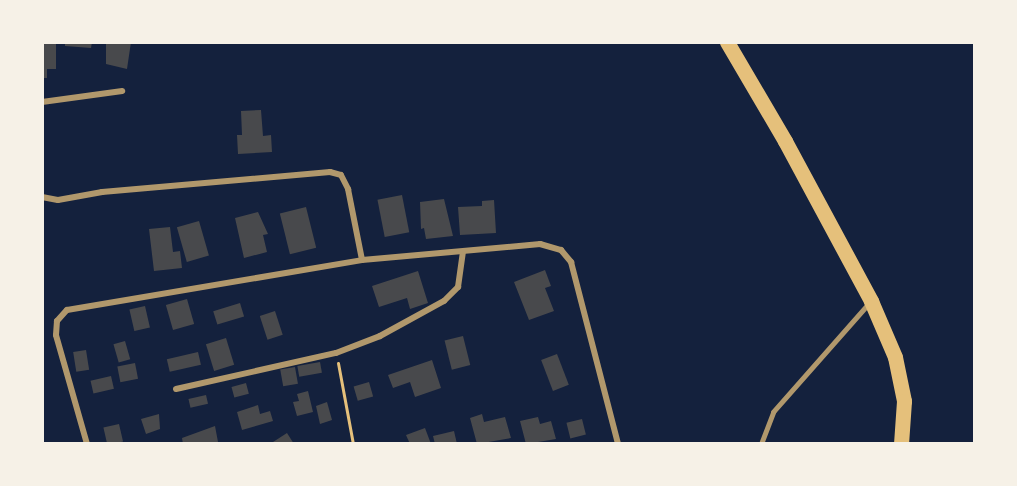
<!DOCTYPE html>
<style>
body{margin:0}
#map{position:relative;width:1017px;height:486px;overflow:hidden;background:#14213d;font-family:Helvetica,sans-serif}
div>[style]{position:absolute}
.building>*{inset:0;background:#48494c;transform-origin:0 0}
.path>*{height:3px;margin:-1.5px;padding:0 1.5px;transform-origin:1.5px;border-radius:1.5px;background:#e5c07b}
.service>*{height:4.5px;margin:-2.25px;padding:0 2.25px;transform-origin:2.25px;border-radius:2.25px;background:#b1986c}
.minor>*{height:6px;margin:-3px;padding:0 3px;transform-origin:3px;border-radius:3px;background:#b1986c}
.trunk>*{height:15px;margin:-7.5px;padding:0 7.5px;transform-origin:7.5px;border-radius:7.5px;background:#e5c07b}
span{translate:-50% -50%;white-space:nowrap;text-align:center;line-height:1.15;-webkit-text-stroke:4.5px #f6f1e7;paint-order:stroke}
.frame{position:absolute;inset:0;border:44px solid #f6f1e7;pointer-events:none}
</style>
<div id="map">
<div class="building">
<div style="clip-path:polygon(42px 42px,56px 42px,56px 69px,47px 69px,47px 78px,42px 78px)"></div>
<div style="clip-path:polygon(65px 42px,92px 42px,91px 48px,65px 46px)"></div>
<div style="clip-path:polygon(106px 42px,131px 42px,127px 69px,106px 64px)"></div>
<div style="clip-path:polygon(261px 110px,263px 136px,271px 135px,272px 152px,238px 154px,237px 135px,242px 135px,241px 111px)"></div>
<div style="left:402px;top:195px;width:38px;height:25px;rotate:79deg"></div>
<div style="clip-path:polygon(444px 199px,453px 236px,426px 239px,424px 228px,421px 229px,420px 202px)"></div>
<div style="clip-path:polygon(494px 200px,496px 233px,460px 235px,458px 207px,482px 206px,482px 201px)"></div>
<div style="left:306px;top:207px;width:42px;height:27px;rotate:76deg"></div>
<div style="clip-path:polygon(258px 212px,268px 234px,263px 235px,267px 252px,244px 258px,235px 218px)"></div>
<div style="left:199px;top:221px;width:36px;height:23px;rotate:74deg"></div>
<div style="clip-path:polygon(170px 227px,173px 252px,180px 251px,182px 268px,154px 271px,149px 229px)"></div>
<div style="clip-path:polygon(545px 270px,551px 286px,545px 288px,554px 311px,529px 320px,514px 282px)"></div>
<div style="clip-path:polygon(418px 271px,428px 303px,410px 309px,407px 298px,379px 307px,372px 286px)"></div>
<div style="left:187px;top:299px;width:26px;height:22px;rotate:74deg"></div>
<div style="left:240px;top:303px;width:14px;height:28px;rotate:73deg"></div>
<div style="left:145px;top:306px;width:22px;height:16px;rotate:77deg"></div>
<div style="left:275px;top:311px;width:25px;height:16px;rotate:72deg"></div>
<div style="left:463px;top:336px;width:30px;height:19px;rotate:76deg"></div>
<div style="left:226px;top:338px;width:28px;height:21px;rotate:73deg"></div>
<div style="left:125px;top:341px;width:19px;height:12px;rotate:74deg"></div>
<div style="left:86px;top:350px;width:20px;height:13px;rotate:81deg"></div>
<div style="left:198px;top:352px;width:13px;height:32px;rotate:77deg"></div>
<div style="left:557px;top:354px;width:33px;height:17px;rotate:69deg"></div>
<div style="clip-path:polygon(432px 360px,441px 388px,415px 397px,410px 382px,393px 388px,388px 375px)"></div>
<div style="left:320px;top:362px;width:11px;height:23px;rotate:80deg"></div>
<div style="left:135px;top:363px;width:16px;height:18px;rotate:79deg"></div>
<div style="left:295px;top:367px;width:17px;height:15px;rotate:80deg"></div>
<div style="left:111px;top:376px;width:13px;height:21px;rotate:77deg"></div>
<div style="left:369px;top:382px;width:15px;height:16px;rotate:74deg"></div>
<div style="left:246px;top:383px;width:11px;height:15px;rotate:75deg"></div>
<div style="clip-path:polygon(308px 391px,313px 412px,297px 416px,293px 402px,299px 401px,297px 394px)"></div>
<div style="left:206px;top:395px;width:9px;height:18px;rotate:77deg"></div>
<div style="clip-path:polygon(327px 402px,332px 420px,320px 424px,316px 406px)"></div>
<div style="clip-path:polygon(258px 405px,260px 414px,270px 411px,273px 421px,242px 430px,237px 412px)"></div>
<div style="clip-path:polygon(159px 414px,160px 429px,146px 434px,141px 419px)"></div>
<div style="clip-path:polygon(482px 414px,484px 422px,505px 417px,511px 438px,477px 444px,470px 418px)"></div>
<div style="clip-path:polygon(538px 417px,540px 424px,551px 421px,556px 439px,526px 444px,520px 421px)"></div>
<div style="left:582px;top:419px;width:16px;height:16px;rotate:76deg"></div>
<div style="left:119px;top:424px;width:18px;height:16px;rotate:77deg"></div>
<div style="clip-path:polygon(215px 426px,218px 442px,183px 444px,182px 438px)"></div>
<div style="clip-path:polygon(425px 428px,431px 444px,410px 444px,406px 435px)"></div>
<div style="clip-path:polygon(454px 431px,457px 444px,435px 444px,433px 436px)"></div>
<div style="clip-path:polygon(287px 433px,294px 444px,274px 444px,273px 442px)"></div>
</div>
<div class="path">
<div style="left:338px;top:363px;width:82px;rotate:79.5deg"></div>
</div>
<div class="service">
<div style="left:761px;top:444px;width:34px;rotate:-69deg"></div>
<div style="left:773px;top:412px;width:145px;rotate:-48.6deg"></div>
</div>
<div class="minor">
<div style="left:42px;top:102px;width:81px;rotate:-7.8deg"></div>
<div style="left:42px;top:197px;width:16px;rotate:11deg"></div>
<div style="left:58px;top:200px;width:45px;rotate:-10.3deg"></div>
<div style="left:102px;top:192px;width:229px;rotate:-5deg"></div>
<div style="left:330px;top:172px;width:11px;rotate:15deg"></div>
<div style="left:341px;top:175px;width:16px;rotate:63deg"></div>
<div style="left:348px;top:189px;width:72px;rotate:78.8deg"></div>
<div style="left:176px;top:389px;width:164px;rotate:-12.7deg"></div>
<div style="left:336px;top:353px;width:47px;rotate:-21.1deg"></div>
<div style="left:380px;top:336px;width:73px;rotate:-28.7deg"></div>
<div style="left:444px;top:301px;width:20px;rotate:-45deg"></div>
<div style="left:458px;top:287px;width:34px;rotate:-82deg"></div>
<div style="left:87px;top:444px;width:113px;rotate:-105.9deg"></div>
<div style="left:56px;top:335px;width:14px;rotate:-86deg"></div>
<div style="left:57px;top:321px;width:15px;rotate:-48deg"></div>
<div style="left:67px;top:310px;width:299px;rotate:-9.6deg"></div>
<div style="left:362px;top:260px;width:179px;rotate:-5.1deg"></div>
<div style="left:540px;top:244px;width:22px;rotate:16deg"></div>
<div style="left:561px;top:250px;width:16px;rotate:50deg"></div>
<div style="left:571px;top:262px;width:188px;rotate:75.5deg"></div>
</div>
<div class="trunk">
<div style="left:727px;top:42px;width:115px;rotate:59.6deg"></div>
<div style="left:785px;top:141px;width:182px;rotate:61.7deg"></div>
<div style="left:871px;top:301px;width:61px;rotate:66.8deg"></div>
<div style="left:895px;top:357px;width:45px;rotate:78.4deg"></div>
<div style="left:904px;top:401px;width:43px;rotate:94deg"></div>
</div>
<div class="frame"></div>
</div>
